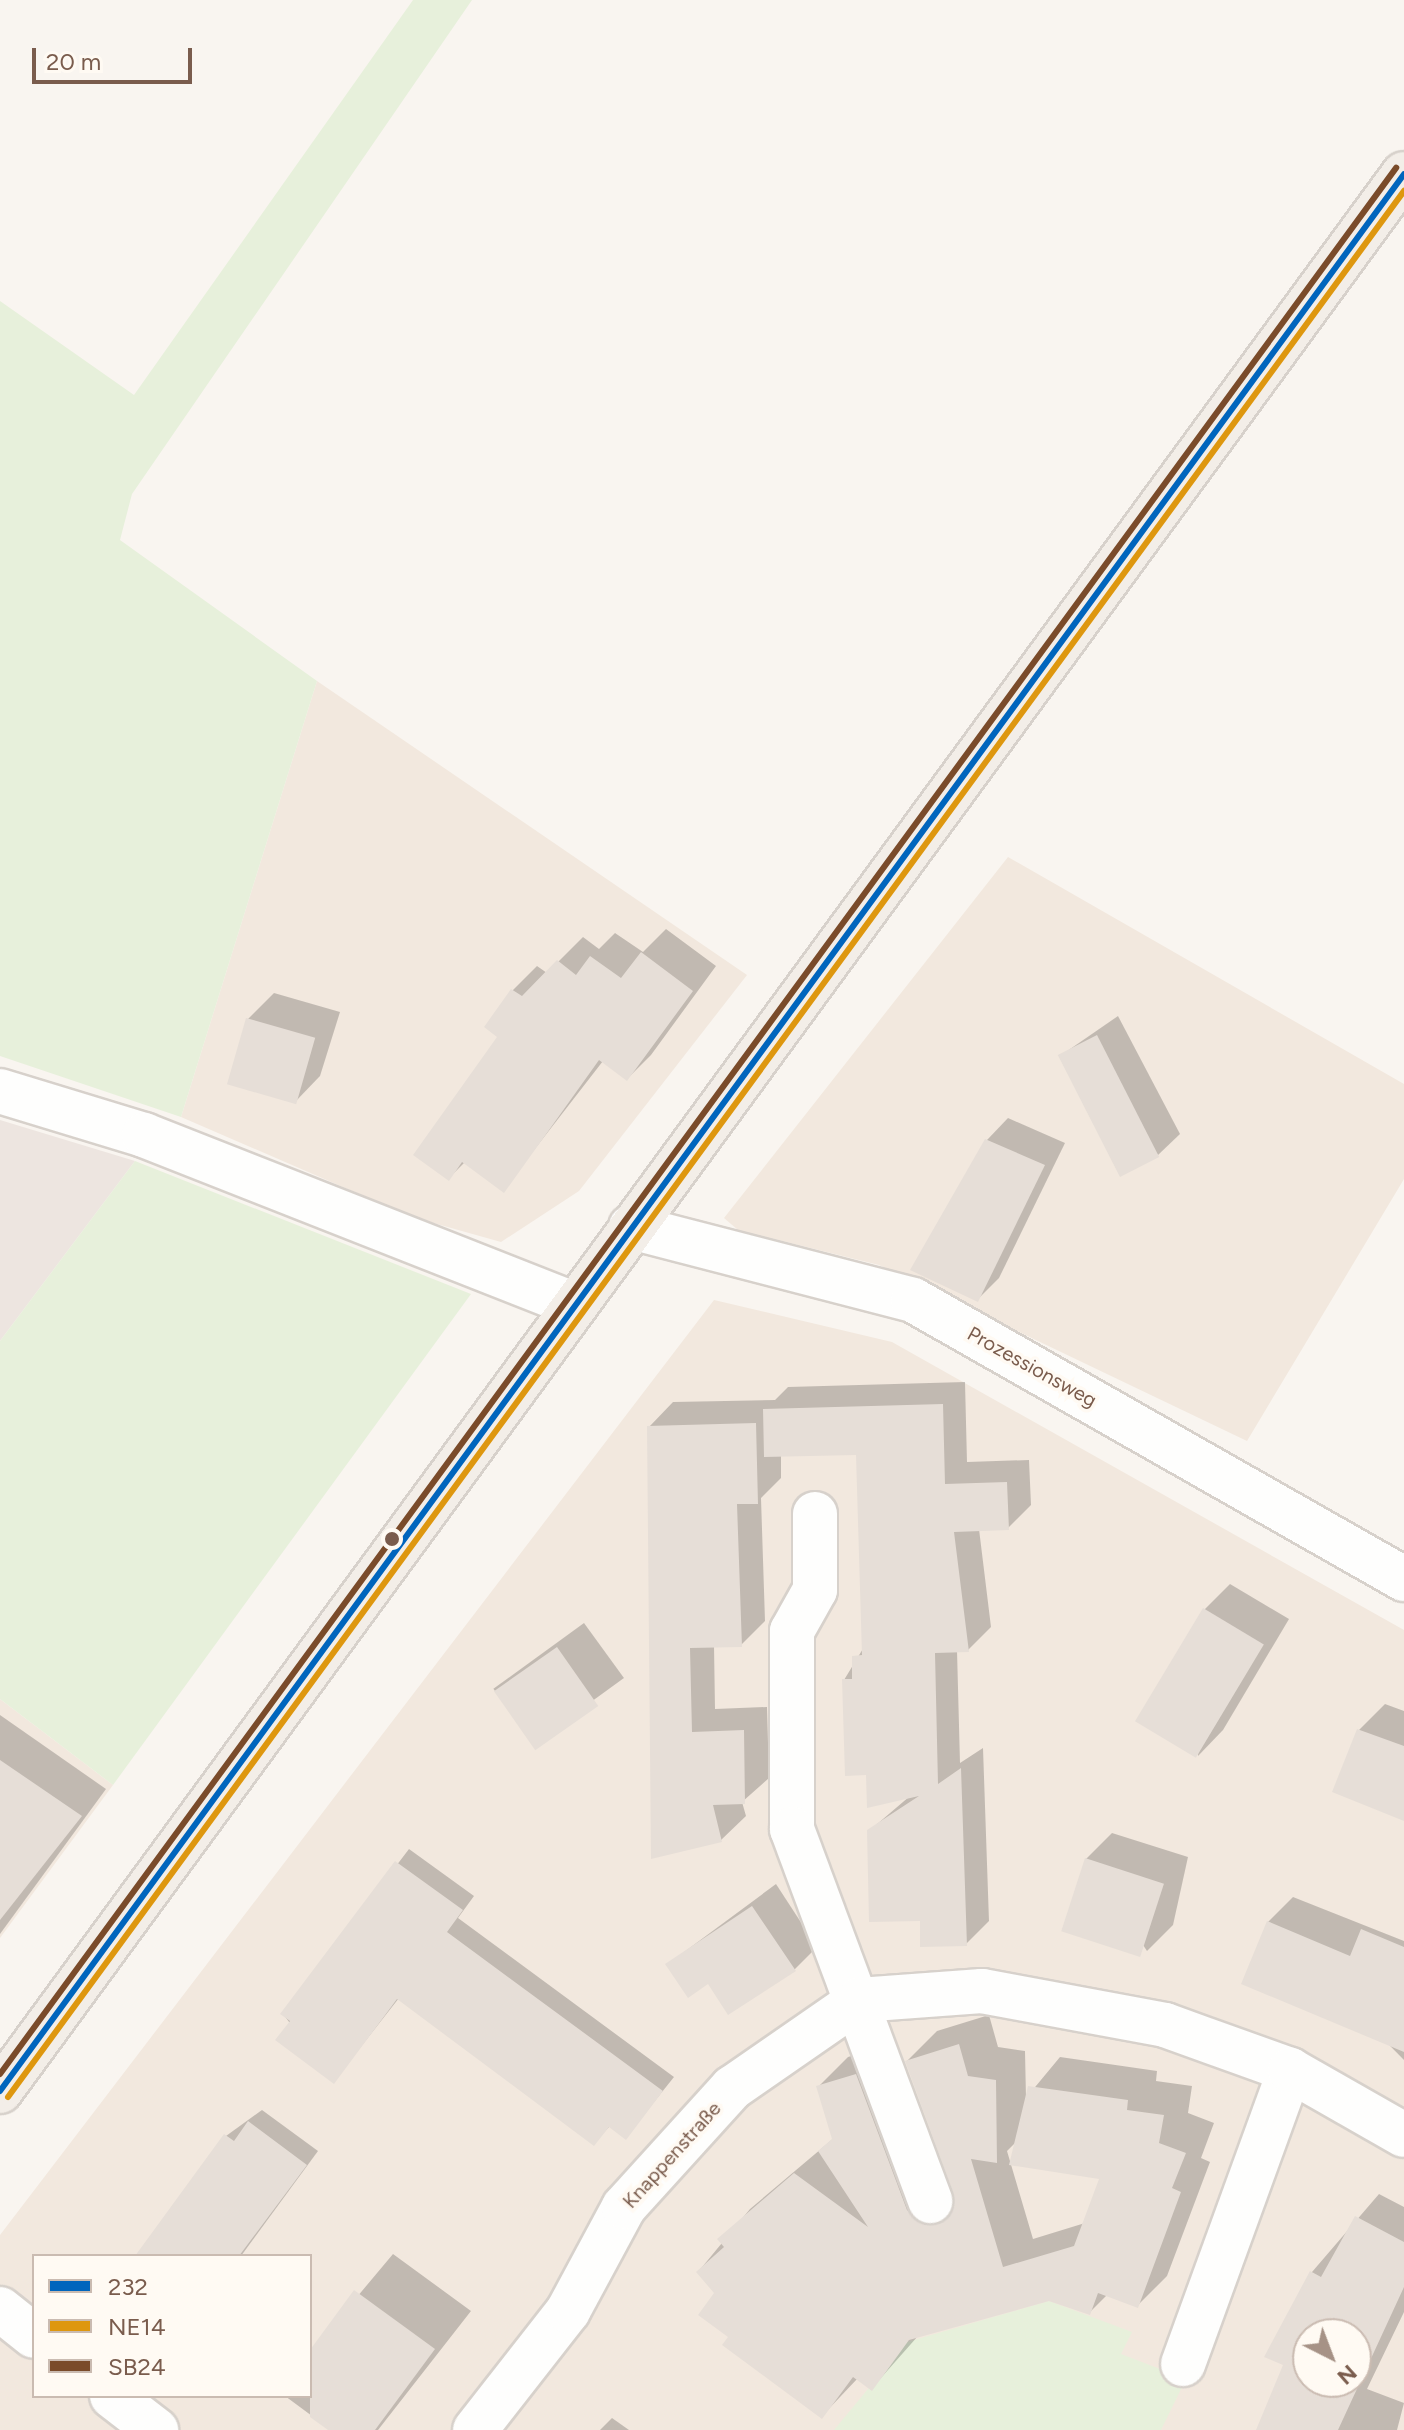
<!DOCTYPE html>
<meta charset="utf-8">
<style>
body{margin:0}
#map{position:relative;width:1404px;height:2430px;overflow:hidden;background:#f9f5f0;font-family:Figtree,sans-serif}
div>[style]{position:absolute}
.residential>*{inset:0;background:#f2e8de}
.industrial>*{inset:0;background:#ede5e0}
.green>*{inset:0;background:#e7f0db}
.shadow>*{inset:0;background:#0003;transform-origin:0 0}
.building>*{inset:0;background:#e6ded7;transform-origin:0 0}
.roads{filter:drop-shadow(2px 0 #d7d1cb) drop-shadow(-2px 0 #d7d1cb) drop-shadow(0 2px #d7d1cb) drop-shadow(0 -2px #d7d1cb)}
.street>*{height:44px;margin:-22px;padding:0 22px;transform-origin:22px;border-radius:22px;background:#fefefd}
.primary>*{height:44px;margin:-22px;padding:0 22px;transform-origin:22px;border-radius:22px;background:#f3eee8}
.bus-1>*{height:6px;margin:-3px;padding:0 3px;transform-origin:3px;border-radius:3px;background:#0065bd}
.bus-2>*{height:6px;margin:-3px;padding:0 3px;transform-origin:3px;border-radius:3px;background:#de970f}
.bus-3>*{height:6px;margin:-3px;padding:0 3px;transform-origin:3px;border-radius:3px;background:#7a4b2a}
.dots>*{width:22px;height:22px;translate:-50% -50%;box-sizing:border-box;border:4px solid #fffaf3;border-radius:50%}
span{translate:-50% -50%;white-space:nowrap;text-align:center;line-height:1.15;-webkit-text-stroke:7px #fffaf3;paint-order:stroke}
.street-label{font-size:20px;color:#7a5c4d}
.legend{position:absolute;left:32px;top:2254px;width:280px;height:144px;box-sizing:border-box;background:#fffaf3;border:2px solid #cabbb1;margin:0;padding:10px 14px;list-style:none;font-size:24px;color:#7a5c4d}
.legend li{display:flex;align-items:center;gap:16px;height:40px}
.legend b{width:40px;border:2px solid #cabbb1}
.north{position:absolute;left:1292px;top:2318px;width:80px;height:80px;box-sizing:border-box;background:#fffaf3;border:2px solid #cabbb1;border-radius:50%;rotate:138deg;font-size:22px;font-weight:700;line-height:32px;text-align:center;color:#7a5c4d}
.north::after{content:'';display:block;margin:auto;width:28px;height:36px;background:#a69286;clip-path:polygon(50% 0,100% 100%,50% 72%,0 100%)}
.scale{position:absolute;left:32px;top:48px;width:160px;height:36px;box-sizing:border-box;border:4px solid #7a5c4d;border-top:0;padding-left:10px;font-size:24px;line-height:28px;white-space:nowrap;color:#7a5c4d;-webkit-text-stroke:6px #fffaf3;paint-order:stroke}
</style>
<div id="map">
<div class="residential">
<div style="clip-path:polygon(317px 681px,747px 975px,579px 1191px,501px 1242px,412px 1217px,181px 1117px)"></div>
<div style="clip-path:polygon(1008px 857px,1404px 1084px,1404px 1179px,1247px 1441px,879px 1265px,738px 1230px,724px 1218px)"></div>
<div style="clip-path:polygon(evenodd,714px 1300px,892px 1342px,1404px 1630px,1404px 2430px,0 2430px,0 2235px,714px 1300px,34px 2256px,310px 2256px,310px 2396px,34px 2396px,34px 2256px,714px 1300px,1308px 2334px,1356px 2334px,1356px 2382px,1308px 2382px,1308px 2334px)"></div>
<div style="clip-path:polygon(0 1699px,113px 1785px,0 1938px)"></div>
</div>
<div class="industrial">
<div style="clip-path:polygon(0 1120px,135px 1161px,0 1341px)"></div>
</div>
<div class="green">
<div style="clip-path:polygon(413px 0,472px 0,132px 494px,120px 540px,317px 681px,181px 1117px,0 1056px,0 301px,134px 395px)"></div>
<div style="clip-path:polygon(135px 1161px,471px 1294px,113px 1785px,0 1699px,0 1341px)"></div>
<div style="clip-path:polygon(1049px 2301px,1132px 2332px,1121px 2354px,1186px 2379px,1161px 2430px,834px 2430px,907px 2342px)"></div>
</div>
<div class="shadow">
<div style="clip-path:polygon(666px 929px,716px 966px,651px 1055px,627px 1079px,603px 1061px,503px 1190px,465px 1162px,449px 1178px,500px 1036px,486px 1027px,513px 990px,537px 966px,547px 973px,583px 937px,599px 949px,615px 933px,643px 952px)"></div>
<div style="clip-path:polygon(274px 993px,340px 1012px,320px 1076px,295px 1102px,248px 1019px)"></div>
<div style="clip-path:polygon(1118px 1016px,1180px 1134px,1158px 1155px,1060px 1056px)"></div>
<div style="clip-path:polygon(1008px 1118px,1065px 1143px,999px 1278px,978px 1299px,987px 1140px)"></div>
<div style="clip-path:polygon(965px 1382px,967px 1462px,1029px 1460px,1031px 1505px,1008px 1528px,979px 1529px,991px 1627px,968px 1650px,957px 1650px,960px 1763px,983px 1748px,989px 1921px,966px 1944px,922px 1918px,869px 1831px,910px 1796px,868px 1773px,844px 1680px,864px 1647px,858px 1453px,781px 1455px,781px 1478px,761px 1498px,765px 1621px,741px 1645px,714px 1645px,715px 1709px,767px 1707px,769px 1778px,742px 1802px,746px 1816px,721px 1840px,653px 1856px,649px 1427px,673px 1402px,775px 1400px,788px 1387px)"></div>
<div style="clip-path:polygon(1230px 1584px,1289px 1619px,1223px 1730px,1198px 1756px,1204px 1610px)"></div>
<div style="left:584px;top:1623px;width:68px;height:112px;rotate:54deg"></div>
<div style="clip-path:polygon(1385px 1704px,1404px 1711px,1404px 1817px,1359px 1730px)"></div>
<div style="clip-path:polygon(0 1715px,106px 1789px,0 1934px)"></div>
<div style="clip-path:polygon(1112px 1833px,1188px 1857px,1173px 1925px,1147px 1951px,1086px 1859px)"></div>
<div style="clip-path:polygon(409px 1849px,474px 1896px,458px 1918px,674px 2077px,626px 2137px,610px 2126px,594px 2143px,399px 1998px,334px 2081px,283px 2014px)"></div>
<div style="clip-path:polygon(776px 1884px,817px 1947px,794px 1970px,709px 1982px,668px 1964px)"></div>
<div style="clip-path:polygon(1293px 1897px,1404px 1941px,1404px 2060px,1268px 1922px)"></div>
<div style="clip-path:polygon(evenodd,989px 2015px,998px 2047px,1025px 2051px,1026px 2098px,1060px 2057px,1157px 2071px,1156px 2081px,1192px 2086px,1188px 2113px,1214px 2123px,1201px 2158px,1210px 2162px,1167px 2276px,1137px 2306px,1107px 2295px,1089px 2313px,1049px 2298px,918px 2336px,872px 2388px,858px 2378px,822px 2416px,731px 2337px,717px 2293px,698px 2272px,750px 2209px,834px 2138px,818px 2087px,848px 2057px,886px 2045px,936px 2180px,958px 2198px,907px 2061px,937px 2031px,989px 2015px,1017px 2141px,1102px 2177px,1085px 2223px,1033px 2239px,1007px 2151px,1017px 2141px)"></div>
<div style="clip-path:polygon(262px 2110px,318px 2151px,241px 2256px,138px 2256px,226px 2136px)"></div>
<div style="clip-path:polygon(evenodd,1379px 2194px,1404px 2207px,1404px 2312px,1367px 2389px,1404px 2403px,1397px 2430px,1269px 2430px,1312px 2272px,1379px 2194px,1308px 2334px,1356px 2334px,1356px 2382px,1308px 2382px,1308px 2334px)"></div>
<div style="clip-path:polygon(393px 2254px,471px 2311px,378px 2430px,331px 2430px,285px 2396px,310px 2396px,310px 2353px)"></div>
<div style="clip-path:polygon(612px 2418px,629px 2430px,600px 2430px)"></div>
</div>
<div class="building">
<div style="clip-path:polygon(641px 952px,693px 991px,627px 1081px,599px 1060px,504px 1193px,462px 1162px,449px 1181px,413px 1155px,497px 1037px,484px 1027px,511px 989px,522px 996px,557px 960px,576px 975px,590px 956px,621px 978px)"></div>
<div style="left:246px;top:1018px;width:72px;height:69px;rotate:16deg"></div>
<div style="left:1097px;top:1035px;width:137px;height:44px;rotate:63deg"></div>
<div style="clip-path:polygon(985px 1139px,1045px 1165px,978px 1302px,910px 1270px)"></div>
<div style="clip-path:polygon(943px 1404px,945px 1484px,1007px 1482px,1009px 1530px,954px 1532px,969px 1652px,935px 1653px,938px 1784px,961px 1768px,967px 1946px,920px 1947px,920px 1921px,869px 1922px,867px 1830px,919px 1796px,867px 1808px,866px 1775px,845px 1776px,842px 1679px,852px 1679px,852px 1656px,862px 1655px,856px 1455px,764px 1457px,763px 1409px)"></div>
<div style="clip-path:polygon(756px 1423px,758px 1504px,737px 1504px,742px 1647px,690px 1648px,692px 1732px,744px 1730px,745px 1804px,713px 1805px,722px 1842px,651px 1859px,647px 1426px)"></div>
<div style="left:1203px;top:1608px;width:71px;height:132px;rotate:31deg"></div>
<div style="left:557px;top:1647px;width:72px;height:77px;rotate:55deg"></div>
<div style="clip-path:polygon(1357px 1729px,1404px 1746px,1404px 1821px,1332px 1792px)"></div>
<div style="clip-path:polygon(0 1760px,82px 1816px,0 1920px)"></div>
<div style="left:1085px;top:1858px;width:83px;height:77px;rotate:18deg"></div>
<div style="clip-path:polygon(395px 1861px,463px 1910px,447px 1932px,663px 2091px,626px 2140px,609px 2127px,594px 2146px,397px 1999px,334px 2084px,275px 2040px,290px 2021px,280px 2014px)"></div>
<div style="clip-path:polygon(752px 1906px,796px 1971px,728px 2015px,708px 1984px,688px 1998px,665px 1964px)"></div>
<div style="clip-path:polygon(1267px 1921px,1350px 1956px,1361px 1929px,1404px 1947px,1404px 2052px,1241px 1984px)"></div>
<div style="clip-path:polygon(959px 2044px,968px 2076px,996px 2080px,997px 2163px,971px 2159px,1003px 2267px,1074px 2246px,1099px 2179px,1009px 2165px,1028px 2086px,1128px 2100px,1127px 2110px,1164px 2115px,1159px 2143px,1186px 2153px,1172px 2188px,1181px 2192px,1138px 2308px,1098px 2293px,1090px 2315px,1049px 2301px,909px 2340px,872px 2391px,853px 2377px,822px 2419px,722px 2345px,728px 2337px,698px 2315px,714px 2293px,696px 2272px,724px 2247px,717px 2239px,794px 2173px,868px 2227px,818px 2151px,832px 2139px,816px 2086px,856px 2074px,907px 2210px,925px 2225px,949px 2217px,953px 2192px,905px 2061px)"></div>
<div style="clip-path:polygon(248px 2121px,307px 2165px,239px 2256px,135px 2256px,224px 2134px,234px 2141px)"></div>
<div style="clip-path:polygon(evenodd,1355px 2216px,1404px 2242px,1404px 2287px,1338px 2430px,1256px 2430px,1283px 2365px,1264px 2357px,1310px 2271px,1321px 2277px,1355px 2216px,1308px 2334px,1356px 2334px,1356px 2382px,1308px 2382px,1308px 2334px)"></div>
<div style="clip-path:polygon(354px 2290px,435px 2349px,375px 2430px,328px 2430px,310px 2417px,310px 2350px)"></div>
</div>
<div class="roads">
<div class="street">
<div style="left:0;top:1091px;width:151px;rotate:17deg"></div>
<div style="left:144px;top:1135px;width:463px;rotate:21.5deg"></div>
<div style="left:631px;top:1227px;width:291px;rotate:14.5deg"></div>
<div style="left:913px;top:1300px;width:565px;rotate:29.61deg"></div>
<div style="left:815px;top:1514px;width:76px;rotate:90deg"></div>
<div style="left:815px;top:1590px;width:47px;rotate:119.3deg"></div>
<div style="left:792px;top:1631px;width:198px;rotate:90deg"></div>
<div style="left:792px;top:1829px;width:397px;rotate:69.6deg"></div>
<div style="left:0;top:2309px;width:43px;rotate:38.5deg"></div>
<div style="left:1183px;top:2364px;width:313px;rotate:-70deg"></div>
<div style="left:112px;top:2396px;width:56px;rotate:37.7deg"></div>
<div style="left:475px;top:2430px;width:151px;rotate:-52deg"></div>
<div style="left:568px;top:2311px;width:118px;rotate:-61.7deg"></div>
<div style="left:624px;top:2207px;width:161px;rotate:-47.8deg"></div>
<div style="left:732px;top:2088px;width:155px;rotate:-34.7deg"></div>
<div style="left:859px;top:2000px;width:123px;rotate:-4.2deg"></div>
<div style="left:982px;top:1991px;width:186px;rotate:10.5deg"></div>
<div style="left:1165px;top:2025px;width:133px;rotate:19.8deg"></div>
<div style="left:1290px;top:2070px;width:131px;rotate:29.7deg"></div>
</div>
<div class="primary">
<div style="left:0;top:2091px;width:2376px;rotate:-53.78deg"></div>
</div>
</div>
<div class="bus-1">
<div style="left:0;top:2091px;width:2376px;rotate:-53.78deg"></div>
</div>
<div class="bus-2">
<div style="left:8px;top:2097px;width:2363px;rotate:-53.78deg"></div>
</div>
<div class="bus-3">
<div style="left:0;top:2074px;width:2363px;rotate:-53.78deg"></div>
</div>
<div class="dots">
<div style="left:392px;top:1539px;background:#7a5c4d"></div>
</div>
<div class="street-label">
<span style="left:1032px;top:1367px;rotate:29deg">Prozessionsweg</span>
<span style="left:672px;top:2155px;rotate:-48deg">Knappenstraße</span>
</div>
<ul class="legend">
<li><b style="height:10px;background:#0065bd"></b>232</li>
<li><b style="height:10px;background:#de970f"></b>NE14</li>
<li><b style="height:10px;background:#7a4b2a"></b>SB24</li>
</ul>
<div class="north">N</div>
<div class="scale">20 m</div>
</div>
